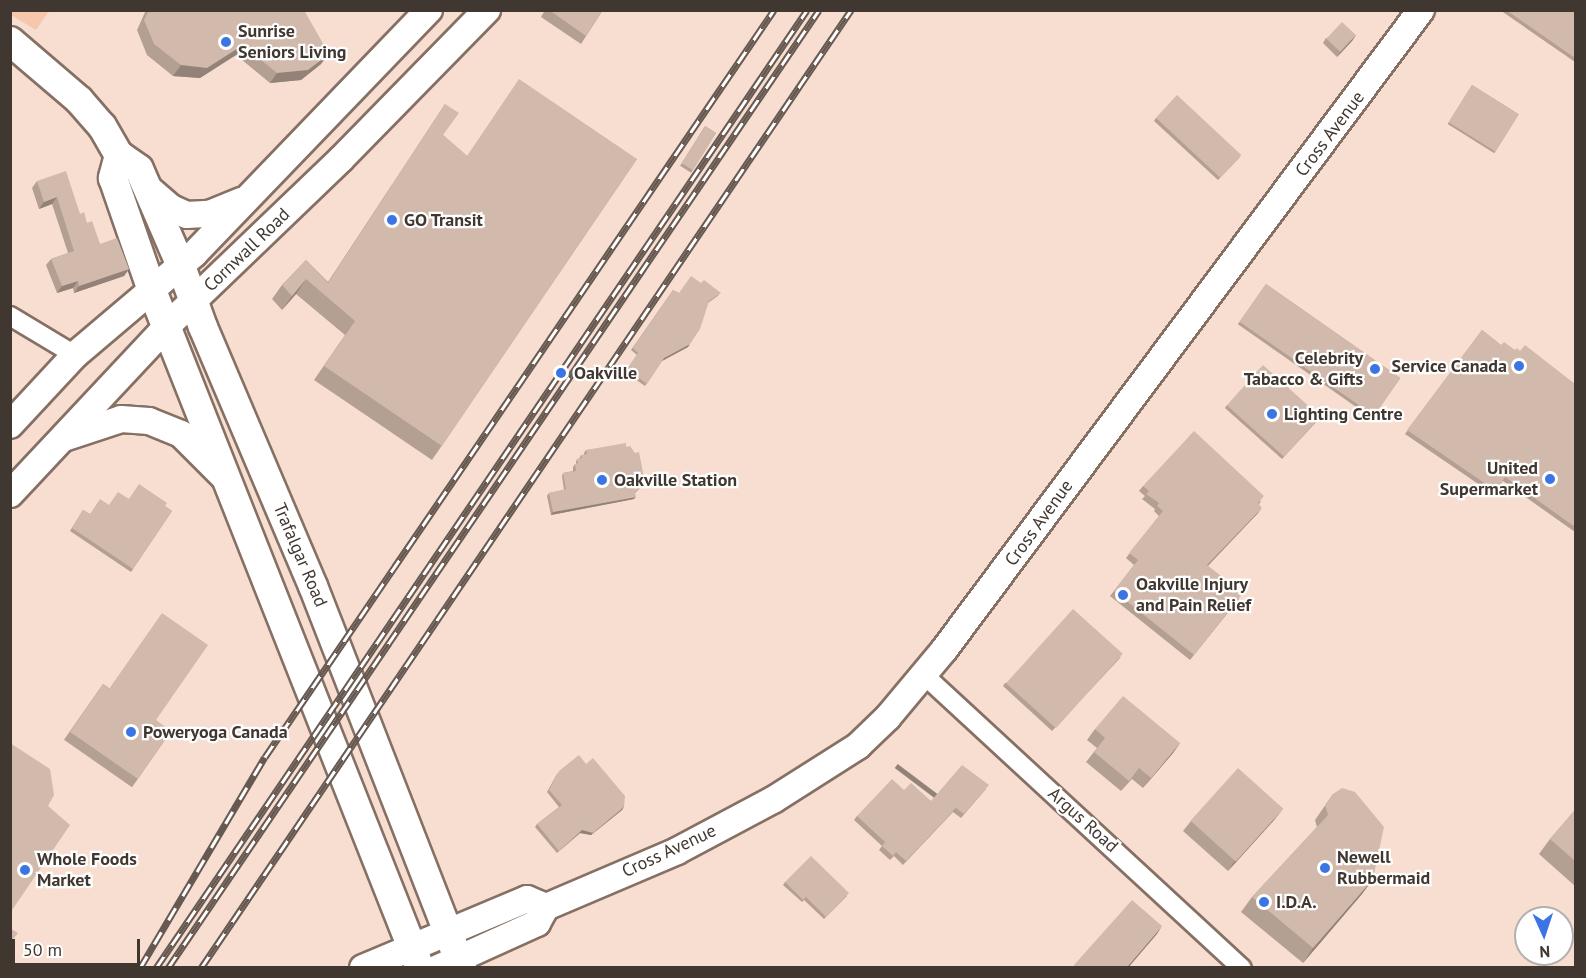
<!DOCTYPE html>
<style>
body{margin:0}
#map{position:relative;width:1586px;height:978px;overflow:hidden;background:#f7ded0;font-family:"PT Sans",sans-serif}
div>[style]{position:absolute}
.green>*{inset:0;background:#f6c7ab}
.roads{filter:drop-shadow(2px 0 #867064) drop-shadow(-2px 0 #867064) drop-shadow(0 2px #867064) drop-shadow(0 -2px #867064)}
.street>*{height:18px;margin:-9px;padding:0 9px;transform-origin:9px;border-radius:9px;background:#fff}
.secondary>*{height:26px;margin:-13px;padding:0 13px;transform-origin:13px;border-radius:13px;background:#fff}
.primary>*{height:28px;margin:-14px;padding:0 14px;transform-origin:14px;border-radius:14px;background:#fff}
.rail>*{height:7px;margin-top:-3.5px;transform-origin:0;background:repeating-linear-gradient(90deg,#fff 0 14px,#665951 0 28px);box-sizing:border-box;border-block:2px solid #665951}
.wall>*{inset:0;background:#b49f93;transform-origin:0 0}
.shaded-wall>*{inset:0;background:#928278;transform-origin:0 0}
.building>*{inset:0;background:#d1b9ab;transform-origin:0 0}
.dots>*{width:16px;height:16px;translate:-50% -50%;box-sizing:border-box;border:3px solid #fff;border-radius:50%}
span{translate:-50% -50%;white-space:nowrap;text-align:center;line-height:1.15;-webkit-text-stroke:4.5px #fff;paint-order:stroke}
.poi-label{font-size:18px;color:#413731;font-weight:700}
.left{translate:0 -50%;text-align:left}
.right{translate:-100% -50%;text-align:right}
.street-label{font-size:18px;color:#413731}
.frame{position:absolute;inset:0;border:12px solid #413731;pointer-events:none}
.north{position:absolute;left:1514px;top:906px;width:60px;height:60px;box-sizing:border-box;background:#fff;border:2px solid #b3afad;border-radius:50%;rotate:177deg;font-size:16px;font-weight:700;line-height:24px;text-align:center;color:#413731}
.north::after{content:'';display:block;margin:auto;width:21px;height:27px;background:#3b74e3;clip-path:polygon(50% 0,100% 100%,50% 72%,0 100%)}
.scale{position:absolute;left:12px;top:939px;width:128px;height:27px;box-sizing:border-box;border:3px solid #413731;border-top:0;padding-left:8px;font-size:18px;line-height:21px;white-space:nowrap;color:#413731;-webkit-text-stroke:4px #fff;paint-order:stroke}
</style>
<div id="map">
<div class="green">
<div style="clip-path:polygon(11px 10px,49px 10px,49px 11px,36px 30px,11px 15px)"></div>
</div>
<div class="roads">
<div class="street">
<div style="left:10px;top:316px;width:76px;rotate:31deg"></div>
<div style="left:923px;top:674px;width:434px;rotate:42.7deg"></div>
</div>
<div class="secondary">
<div style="left:148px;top:188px;width:30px;rotate:41deg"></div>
<div style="left:171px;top:208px;width:17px;rotate:24deg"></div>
<div style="left:187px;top:215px;width:22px;rotate:-3deg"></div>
<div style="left:209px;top:214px;width:35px;rotate:-22deg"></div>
<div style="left:10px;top:425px;width:96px;rotate:-47.1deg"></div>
<div style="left:75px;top:355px;width:156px;rotate:-40.3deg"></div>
<div style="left:194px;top:254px;width:339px;rotate:-46.1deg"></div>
<div style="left:64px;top:438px;width:60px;rotate:-18.4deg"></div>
<div style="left:121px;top:419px;width:28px;rotate:4deg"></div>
<div style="left:149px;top:421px;width:35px;rotate:22deg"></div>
<div style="left:181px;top:434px;width:59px;rotate:45deg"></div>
<div style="left:10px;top:494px;width:230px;rotate:-46.9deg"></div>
<div style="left:167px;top:326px;width:241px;rotate:-43.8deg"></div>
<div style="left:341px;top:159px;width:209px;rotate:-45.6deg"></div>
<div style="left:363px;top:968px;width:178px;rotate:-22.8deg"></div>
<div style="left:527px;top:899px;width:21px;rotate:23deg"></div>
<div style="left:438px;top:968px;width:109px;rotate:-24.4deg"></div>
<div style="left:537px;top:923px;width:18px;rotate:-61deg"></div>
<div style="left:546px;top:907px;width:142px;rotate:-23.1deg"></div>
<div style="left:677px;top:851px;width:109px;rotate:-28deg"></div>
<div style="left:773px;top:800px;width:101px;rotate:-32.4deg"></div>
<div style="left:858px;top:746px;width:42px;rotate:-44deg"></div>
<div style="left:888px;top:717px;width:87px;rotate:-50.1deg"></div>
<div style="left:944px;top:650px;width:798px;rotate:-53.3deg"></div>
</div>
<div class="primary">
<div style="left:10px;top:41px;width:91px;rotate:40.5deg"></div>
<div style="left:79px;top:100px;width:35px;rotate:49deg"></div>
<div style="left:102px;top:126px;width:34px;rotate:60deg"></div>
<div style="left:119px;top:155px;width:24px;rotate:35deg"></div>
<div style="left:139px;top:169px;width:106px;rotate:66.6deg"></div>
<div style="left:181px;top:266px;width:65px;rotate:70.2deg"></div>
<div style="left:203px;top:327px;width:281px;rotate:67deg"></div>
<div style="left:313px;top:586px;width:410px;rotate:68.7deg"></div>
<div style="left:119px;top:155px;width:24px;rotate:105deg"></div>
<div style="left:113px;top:178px;width:116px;rotate:70.9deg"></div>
<div style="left:151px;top:288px;width:731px;rotate:68.42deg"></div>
</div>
</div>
<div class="rail">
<div style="left:140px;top:968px;width:245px;rotate:-59.4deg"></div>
<div style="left:265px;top:757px;width:904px;rotate:-55.73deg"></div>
<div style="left:156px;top:968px;width:1158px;rotate:-55.8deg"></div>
<div style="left:168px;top:968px;width:1158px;rotate:-55.8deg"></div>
<div style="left:201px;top:968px;width:1158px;rotate:-55.84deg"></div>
</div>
<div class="wall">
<div style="clip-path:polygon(146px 10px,304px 10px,321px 64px,301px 80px,270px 83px,236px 55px,200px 78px,173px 76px,147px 55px,137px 30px)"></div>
<div style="clip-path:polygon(545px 10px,603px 10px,581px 44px,541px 17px)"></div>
<div style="clip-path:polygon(1500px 10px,1575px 10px,1575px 62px)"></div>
<div style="clip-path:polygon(1356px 35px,1352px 41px,1337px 57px,1323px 43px,1326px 38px)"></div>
<div style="left:1472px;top:85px;width:55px;height:46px;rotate:32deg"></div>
<div style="clip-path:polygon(445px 104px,443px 135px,467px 156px,637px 159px,432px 460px,314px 380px,345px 335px,296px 294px,282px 310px,272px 299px,282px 285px,306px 260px,328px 282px)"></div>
<div style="clip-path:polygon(1156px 118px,1240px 157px,1218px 180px,1154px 121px)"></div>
<div style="left:705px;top:126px;width:13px;height:47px;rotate:32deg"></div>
<div style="clip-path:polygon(37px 181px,80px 214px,87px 223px,100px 244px,129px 269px,124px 276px,74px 293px,73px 288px,57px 293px,46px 265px,51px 259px,68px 253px,52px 204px,39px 209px,32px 188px)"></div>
<div style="left:1266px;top:284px;width:164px;height:49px;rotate:35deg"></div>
<div style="clip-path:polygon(673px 290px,679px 293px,719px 295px,708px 303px,688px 347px,662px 361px,645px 386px,625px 372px,637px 355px,631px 350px)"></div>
<div style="clip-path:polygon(1482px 330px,1501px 345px,1515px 350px,1575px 384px,1575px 532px,1503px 481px,1493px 494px,1405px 434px)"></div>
<div style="clip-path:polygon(1227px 405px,1318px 420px,1282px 459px,1225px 408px)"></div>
<div style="clip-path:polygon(626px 447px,645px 483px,635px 493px,634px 499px,551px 515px,547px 496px,549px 493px,564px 490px,562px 476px,563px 473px,573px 471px,573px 467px,575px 464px,576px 464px,576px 462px,577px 459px,579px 459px,581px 455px,584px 455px,584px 453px,586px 450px)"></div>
<div style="clip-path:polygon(1143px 486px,1261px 501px,1259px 504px,1258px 513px,1208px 566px,1239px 599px,1190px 660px,1110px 596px,1134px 565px,1126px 558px,1159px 516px,1154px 511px,1155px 509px,1142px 499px,1145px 496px,1139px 491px)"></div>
<div style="clip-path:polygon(129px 499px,165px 506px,172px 511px,131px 572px,70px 531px,83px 510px,90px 514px,109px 505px)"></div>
<div style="clip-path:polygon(1121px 657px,1052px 731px,1003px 686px,1005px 683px)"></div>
<div style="left:103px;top:684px;width:83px;height:68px;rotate:35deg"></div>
<div style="clip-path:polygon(1095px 729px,1180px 743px,1173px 753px,1143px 788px,1132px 779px,1121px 791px,1086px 762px,1097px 748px,1087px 740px)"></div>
<div style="clip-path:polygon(586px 764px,624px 807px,622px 810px,591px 835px,580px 833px,557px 853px,535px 827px,537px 824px,559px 807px,547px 792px,557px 774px)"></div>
<div style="clip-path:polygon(986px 789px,961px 818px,953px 812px,903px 865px,894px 856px,890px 860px,879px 850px,882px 846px,854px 820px,857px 816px,904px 790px,931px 801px)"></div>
<div style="clip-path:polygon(1333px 794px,1373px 879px,1362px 894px,1303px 963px,1241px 912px,1252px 897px,1317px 827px,1315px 820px)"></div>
<div style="clip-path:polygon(1575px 810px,1575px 886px,1539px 854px,1550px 839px)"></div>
<div style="clip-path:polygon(1275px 819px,1228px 871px,1183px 831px,1191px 821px)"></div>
<div style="clip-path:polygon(785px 882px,847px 896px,824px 919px,804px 900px,802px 902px,783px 885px)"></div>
</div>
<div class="shaded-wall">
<div style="clip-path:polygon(1356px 35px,1352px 41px,1337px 57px,1341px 51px)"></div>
<div style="clip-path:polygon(243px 45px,236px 55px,200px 78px,173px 76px,181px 65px)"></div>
<div style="clip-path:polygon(329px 54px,321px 64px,301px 80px,270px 83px,277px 73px)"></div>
<div style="clip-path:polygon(57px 197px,52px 204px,39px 209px,44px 202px)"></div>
<div style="clip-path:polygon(129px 269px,124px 276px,74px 293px,79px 286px)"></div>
<div style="clip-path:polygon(306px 279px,296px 294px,282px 310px,292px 296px)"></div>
<div style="clip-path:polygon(78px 281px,73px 288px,57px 293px,62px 286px)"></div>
<div style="clip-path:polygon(690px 344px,688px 347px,662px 361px,664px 358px)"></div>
<div style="clip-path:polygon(636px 497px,634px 499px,551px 515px,553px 512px)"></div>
<div style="clip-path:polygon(1262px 508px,1258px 513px,1203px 570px,1207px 565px)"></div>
<div style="clip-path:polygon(1180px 743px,1173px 753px,1143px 788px,1151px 778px)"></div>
<div style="clip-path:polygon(624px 807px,622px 810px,591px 835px,580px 833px,557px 853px,582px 830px)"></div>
<div style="left:956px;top:808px;width:5px;height:73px;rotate:127deg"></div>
<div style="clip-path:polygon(1283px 809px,1275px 819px,1228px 871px,1235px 861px)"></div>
<div style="clip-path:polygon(1373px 879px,1362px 894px,1303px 963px,1313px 948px)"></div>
<div style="clip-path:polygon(1162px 926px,1157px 934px,1128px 968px,1126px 968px)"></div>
</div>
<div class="building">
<div style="clip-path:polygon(149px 10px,304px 10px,329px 54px,308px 70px,277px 73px,243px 45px,207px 68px,181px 65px,154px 44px,144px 20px)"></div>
<div style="clip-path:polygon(549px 10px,603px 10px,586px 36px)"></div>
<div style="clip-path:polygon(1506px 10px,1575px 10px,1575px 58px)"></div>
<div style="left:1342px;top:22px;width:19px;height:23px;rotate:43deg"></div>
<div style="clip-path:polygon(519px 79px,637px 159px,442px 446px,324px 366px,355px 321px,306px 279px,292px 296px,282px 285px,306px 260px,328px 283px,445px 104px,459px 113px,443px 135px,467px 156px)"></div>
<div style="left:1472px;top:85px;width:55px;height:44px;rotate:32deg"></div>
<div style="left:1177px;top:95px;width:88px;height:31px;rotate:43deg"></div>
<div style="left:705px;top:126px;width:13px;height:44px;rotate:32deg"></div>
<div style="clip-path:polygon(66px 171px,80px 214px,84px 212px,87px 223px,92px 221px,100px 244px,117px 238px,129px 269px,79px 286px,78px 281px,62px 286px,51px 259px,74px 251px,57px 197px,44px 202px,37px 181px)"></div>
<div style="clip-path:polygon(691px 276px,701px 283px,704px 280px,721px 293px,709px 301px,700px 329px,690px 344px,664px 358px,647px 384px,627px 369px,638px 353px,633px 348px,673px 290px,679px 293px)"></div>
<div style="left:1266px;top:284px;width:164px;height:46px;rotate:35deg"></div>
<div style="clip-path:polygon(1482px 330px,1501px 345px,1504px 342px,1515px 350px,1517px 348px,1520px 351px,1525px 345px,1575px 384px,1575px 527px,1505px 477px,1496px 491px,1407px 430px)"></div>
<div style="left:1263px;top:365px;width:77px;height:54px;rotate:42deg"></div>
<div style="clip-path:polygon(1194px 431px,1264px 496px,1258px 503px,1262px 508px,1207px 565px,1243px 593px,1194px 655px,1114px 591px,1138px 560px,1129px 553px,1163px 511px,1157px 506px,1159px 503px,1146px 494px,1149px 491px,1143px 486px)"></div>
<div style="clip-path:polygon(626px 443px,626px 447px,630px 446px,635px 453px,639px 452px,645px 483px,635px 492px,636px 497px,553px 512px,549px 493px,566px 489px,563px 473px,576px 471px,575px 464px,578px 463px,577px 459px,582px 458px,581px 455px,587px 454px,586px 450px)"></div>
<div style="clip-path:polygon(139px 484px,167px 503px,165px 506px,172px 511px,133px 569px,72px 528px,83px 510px,90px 514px,100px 499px,109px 505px,118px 492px,129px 499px)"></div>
<div style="left:1073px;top:609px;width:67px;height:100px;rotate:42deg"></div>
<div style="clip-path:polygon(162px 613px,208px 645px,156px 720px,171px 731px,138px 779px,70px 732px,103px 684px,109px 689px)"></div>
<div style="clip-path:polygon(1123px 696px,1180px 743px,1151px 778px,1139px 768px,1129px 781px,1094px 752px,1105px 738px,1095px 729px)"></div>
<div style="clip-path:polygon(10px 743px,50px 769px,54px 795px,48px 806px,70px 825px,10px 913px)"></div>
<div style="clip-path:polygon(579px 755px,586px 764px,593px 758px,625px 796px,624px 807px,593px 833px,582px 830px,559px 851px,537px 824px,562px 805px,549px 790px,559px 771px)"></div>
<div style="clip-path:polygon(962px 765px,989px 785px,964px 814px,956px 808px,906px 861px,896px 852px,893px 856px,882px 846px,885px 842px,857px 816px,892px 779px,904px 790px,911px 783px,931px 801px)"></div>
<div style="left:1238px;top:768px;width:61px;height:71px;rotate:42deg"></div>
<div style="clip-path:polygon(1342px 788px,1355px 792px,1384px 827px,1373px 879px,1313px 948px,1252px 897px,1328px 815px,1325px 805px,1333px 794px)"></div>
<div style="clip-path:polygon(1575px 810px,1575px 861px,1550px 839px)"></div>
<div style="clip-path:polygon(811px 856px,849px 893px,826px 917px,806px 897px,803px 900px,785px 882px)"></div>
<div style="clip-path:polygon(1132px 900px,1162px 926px,1126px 968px,1076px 968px,1074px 965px)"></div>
<div style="clip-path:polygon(10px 928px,18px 933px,10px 943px)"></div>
</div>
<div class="dots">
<div style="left:226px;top:42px;background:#3b74e3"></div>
<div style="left:392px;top:220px;background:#3b74e3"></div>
<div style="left:1519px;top:366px;background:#3b74e3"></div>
<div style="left:1375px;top:369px;background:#3b74e3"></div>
<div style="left:561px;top:373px;background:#3b74e3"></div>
<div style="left:1272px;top:414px;background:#3b74e3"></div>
<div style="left:1550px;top:479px;background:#3b74e3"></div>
<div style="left:602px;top:480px;background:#3b74e3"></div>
<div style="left:1123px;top:595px;background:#3b74e3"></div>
<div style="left:131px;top:732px;background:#3b74e3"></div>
<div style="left:1325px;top:868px;background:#3b74e3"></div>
<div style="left:25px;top:870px;background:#3b74e3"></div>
<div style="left:1264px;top:902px;background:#3b74e3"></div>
</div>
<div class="poi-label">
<span class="left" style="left:238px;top:42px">Sunrise<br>Seniors Living</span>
<span class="left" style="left:404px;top:220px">GO Transit</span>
<span class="right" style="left:1363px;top:369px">Celebrity<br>Tabacco &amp; Gifts</span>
<span class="right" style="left:1507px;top:366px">Service Canada</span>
<span class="left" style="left:574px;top:373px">Oakville</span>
<span class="left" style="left:1284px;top:414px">Lighting Centre</span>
<span class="right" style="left:1538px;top:479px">United<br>Supermarket</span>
<span class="left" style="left:614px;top:480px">Oakville Station</span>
<span class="left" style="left:1136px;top:595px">Oakville Injury<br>and Pain Relief</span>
<span class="left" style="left:143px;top:732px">Poweryoga Canada</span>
<span class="left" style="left:1337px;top:868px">Newell<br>Rubbermaid</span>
<span class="left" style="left:37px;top:870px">Whole Foods<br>Market</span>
<span class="left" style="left:1276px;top:902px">I.D.A.</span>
</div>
<div class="street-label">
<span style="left:1330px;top:134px;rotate:-53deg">Cross Avenue</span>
<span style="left:247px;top:250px;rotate:-44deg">Cornwall Road</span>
<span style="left:1039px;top:523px;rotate:-54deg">Cross Avenue</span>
<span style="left:300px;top:555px;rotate:67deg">Trafalgar Road</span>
<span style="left:1083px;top:820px;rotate:42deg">Argus Road</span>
<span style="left:669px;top:851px;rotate:-25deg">Cross Avenue</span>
</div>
<div class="frame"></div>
<div class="north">N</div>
<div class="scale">50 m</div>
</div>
